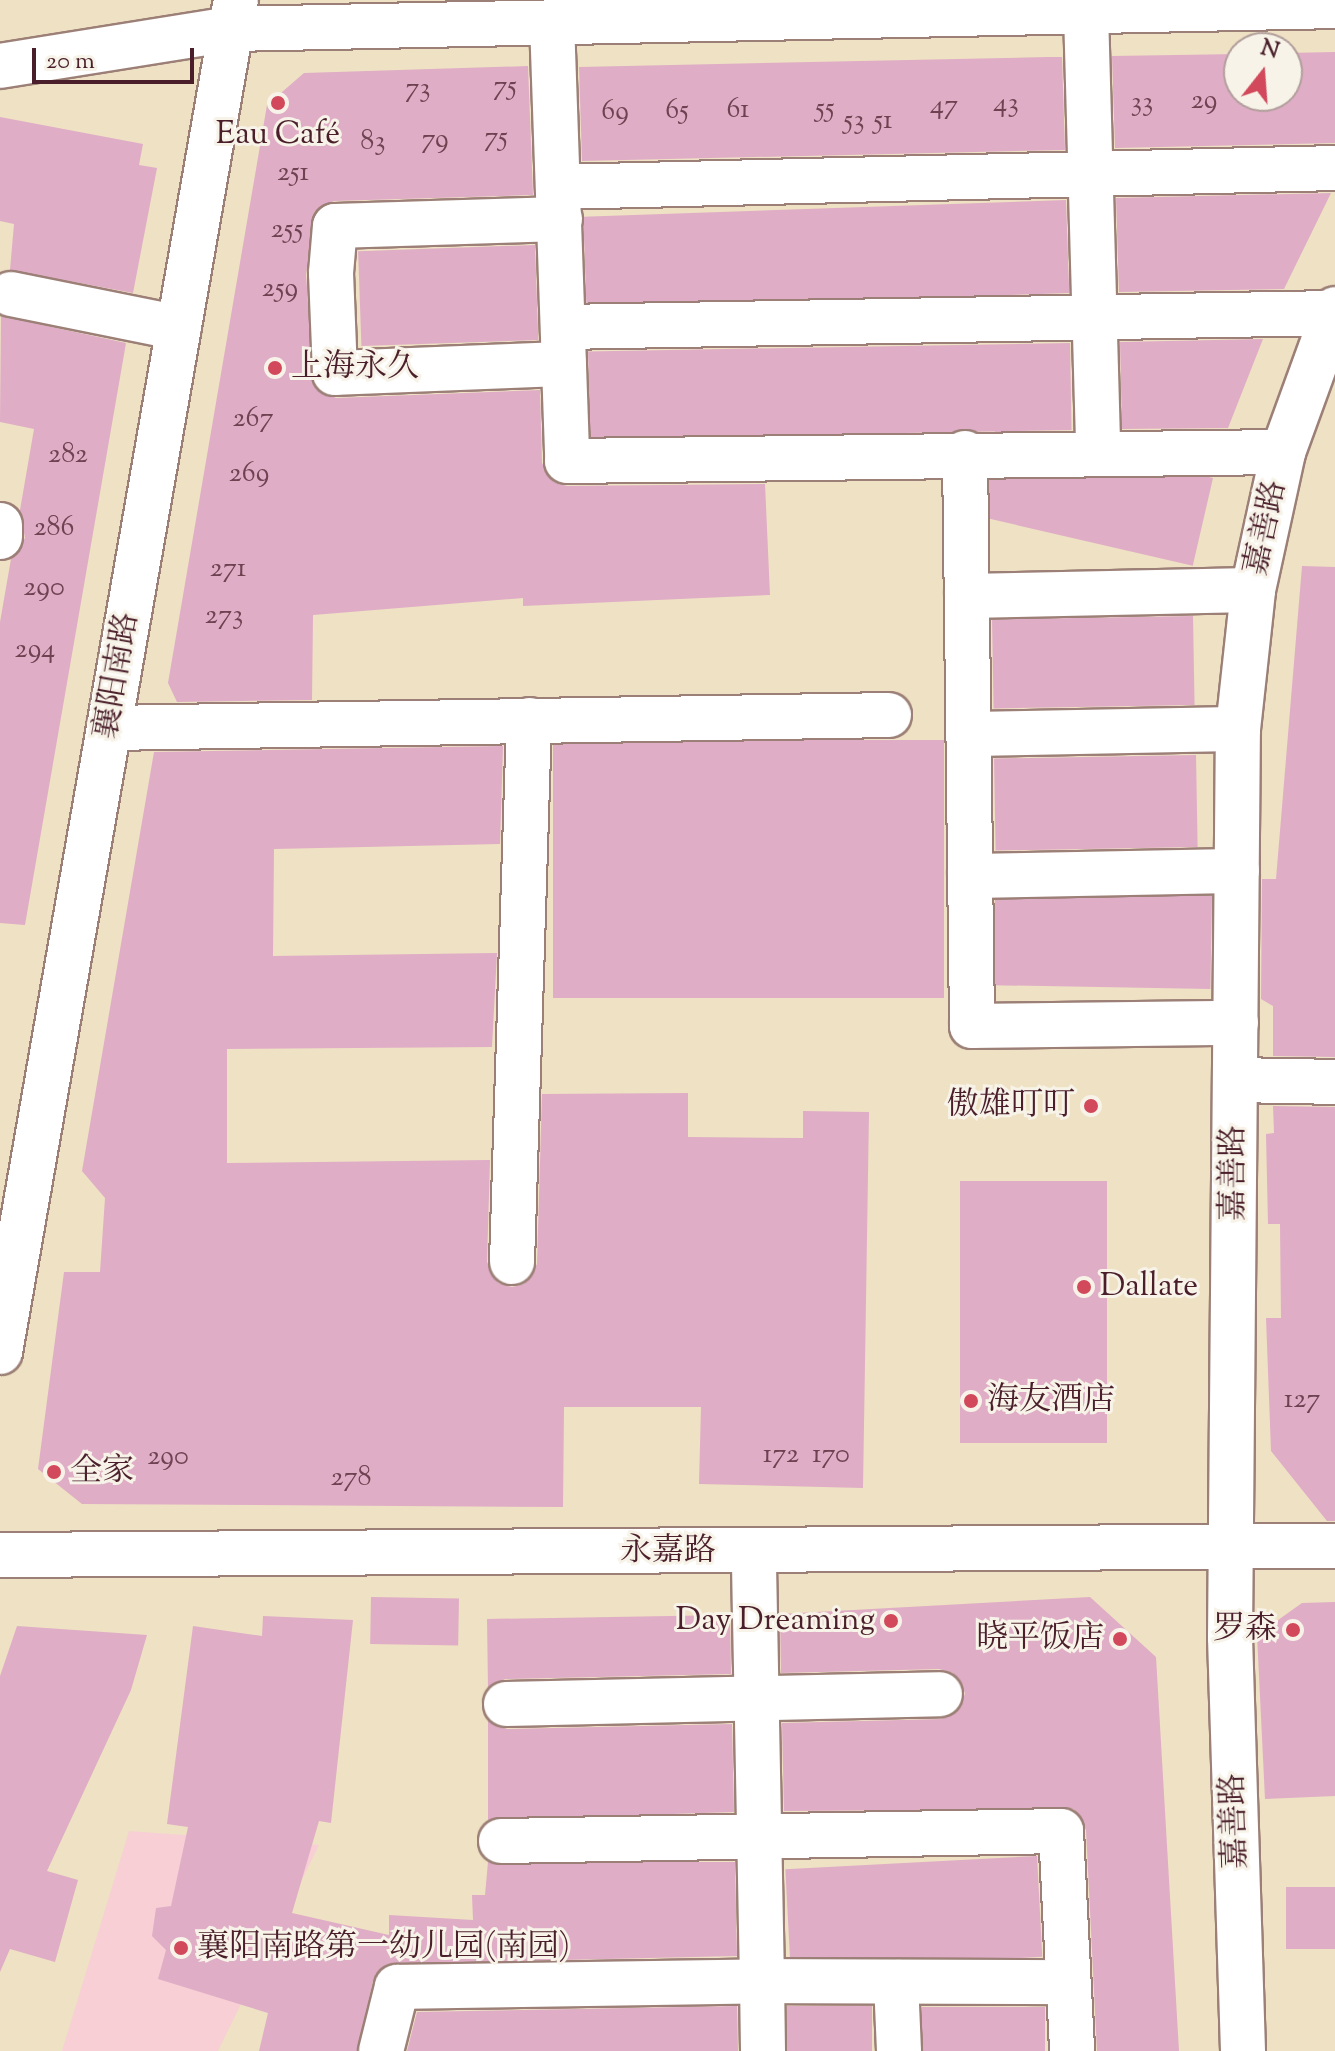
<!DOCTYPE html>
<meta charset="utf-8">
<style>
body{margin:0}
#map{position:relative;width:1335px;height:2051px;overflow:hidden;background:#efe1c3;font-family:"Sorts Mill Goudy","Noto Serif SC",serif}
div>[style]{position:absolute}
.built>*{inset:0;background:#f7cfd5}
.building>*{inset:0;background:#dfadc6;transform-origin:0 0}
.roads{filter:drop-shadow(2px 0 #9c8077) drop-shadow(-2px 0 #9c8077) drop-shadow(0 2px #9c8077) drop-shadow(0 -2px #9c8077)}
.minor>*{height:44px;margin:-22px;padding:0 22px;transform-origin:22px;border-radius:22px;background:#fff}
.dots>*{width:22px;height:22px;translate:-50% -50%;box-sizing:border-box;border:4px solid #f7f3e8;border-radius:50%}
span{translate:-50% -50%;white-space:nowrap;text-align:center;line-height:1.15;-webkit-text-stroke:6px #f7f3e8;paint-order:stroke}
.number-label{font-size:28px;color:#6f4252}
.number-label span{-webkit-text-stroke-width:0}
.poi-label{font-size:32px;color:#4a1f2b}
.left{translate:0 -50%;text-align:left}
.right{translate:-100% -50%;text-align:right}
.street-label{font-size:32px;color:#4a1f2b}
.north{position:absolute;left:1223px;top:32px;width:80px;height:80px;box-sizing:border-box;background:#f7f3e8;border:2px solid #b29e9c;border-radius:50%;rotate:17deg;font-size:22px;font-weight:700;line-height:32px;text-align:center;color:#4a1f2b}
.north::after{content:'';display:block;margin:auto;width:28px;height:36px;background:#d1495b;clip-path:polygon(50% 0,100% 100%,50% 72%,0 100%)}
.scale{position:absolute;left:32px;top:48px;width:162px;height:36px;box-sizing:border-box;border:4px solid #4a1f2b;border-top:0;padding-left:10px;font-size:24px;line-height:28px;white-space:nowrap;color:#4a1f2b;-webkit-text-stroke:6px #f7f3e8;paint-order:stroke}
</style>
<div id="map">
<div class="built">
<div style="clip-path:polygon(129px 1831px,319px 1845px,218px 2051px,62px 2051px)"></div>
</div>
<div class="building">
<div style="clip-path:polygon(1335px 52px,1335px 143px,1115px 148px,1112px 56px,1239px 54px,1239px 96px,1287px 96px,1287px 53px)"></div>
<div style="clip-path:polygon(1048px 57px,1062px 57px,1065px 150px,582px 161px,579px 67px)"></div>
<div style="clip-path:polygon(528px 66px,533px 195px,334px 201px,314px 212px,306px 274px,314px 386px,336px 398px,540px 390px,542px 463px,554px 482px,567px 486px,765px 484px,770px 595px,523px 606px,523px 598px,313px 615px,312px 700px,177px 702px,168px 683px,267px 105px,304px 73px)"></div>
<div style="clip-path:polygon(0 117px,143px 144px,139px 165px,157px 168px,133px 293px,10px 270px,14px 224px,0 221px)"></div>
<div style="clip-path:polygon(1331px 193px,1284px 289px,1119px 292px,1116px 198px)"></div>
<div style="left:1066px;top:200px;width:93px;height:483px;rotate:88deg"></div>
<div style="left:535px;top:245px;width:95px;height:177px;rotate:88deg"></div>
<div style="clip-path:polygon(1px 316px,126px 343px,25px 925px,0 923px,0 622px,11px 559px,25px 538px,20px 510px,34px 429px,0 422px)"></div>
<div style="clip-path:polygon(1263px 339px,1228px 428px,1122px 429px,1120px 342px)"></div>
<div style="left:1070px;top:343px;width:87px;height:482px;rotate:89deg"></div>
<div style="left:1213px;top:478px;width:90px;height:223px;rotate:103deg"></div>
<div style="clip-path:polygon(1302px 566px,1335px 567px,1335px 1057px,1273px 1056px,1273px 1006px,1261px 999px,1262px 879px,1276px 879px)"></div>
<div style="left:1193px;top:616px;width:89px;height:201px;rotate:89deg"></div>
<div style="left:944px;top:740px;width:258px;height:391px;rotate:90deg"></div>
<div style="clip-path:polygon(503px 746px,500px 844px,274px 849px,273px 956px,497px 953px,492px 1047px,227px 1049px,227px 1163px,490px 1160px,487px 1262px,498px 1283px,512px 1287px,524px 1284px,537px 1264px,542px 1094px,688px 1093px,688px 1137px,803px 1138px,803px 1111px,869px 1112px,863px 1488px,699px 1484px,701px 1407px,564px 1407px,563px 1507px,82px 1504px,38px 1469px,64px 1272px,100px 1272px,105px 1198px,82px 1171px,154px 752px)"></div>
<div style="left:1196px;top:755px;width:92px;height:202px;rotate:89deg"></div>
<div style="left:1212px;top:896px;width:93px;height:217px;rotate:91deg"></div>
<div style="clip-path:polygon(1273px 1106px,1335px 1107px,1335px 1521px,1327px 1521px,1271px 1451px,1266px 1318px,1281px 1318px,1280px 1224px,1268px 1224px,1266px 1134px,1274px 1133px)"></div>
<div style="left:960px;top:1181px;width:147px;height:262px"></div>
<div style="left:371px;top:1597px;width:88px;height:47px;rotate:1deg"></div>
<div style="clip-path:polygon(1090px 1597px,1156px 1657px,1179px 2051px,1097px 2051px,1086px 1830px,1074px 1809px,784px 1811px,782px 1723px,941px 1719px,961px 1707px,965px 1693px,953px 1673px,939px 1669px,781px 1673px,780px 1614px)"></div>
<div style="clip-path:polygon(1335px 1602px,1335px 1796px,1265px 1799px,1257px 1635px,1302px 1603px)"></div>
<div style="clip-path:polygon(730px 1615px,731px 1674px,505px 1679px,488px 1688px,487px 1619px)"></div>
<div style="clip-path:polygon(263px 1616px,353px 1620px,331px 1823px,319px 1821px,292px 1913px,389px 1935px,389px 1915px,473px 1920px,472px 1895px,485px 1895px,488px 1862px,735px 1862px,737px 1956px,387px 1964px,373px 1981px,357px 2051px,259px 2051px,268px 2013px,158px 1979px,166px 1950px,152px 1936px,156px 1908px,171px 1906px,188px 1827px,167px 1824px,193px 1626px,262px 1636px)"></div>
<div style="clip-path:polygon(17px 1626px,147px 1635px,131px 1690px,47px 1871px,78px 1880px,55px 1962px,10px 1949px,0 1972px,0 1676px)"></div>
<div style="clip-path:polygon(488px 1720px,507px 1729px,732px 1724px,734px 1812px,488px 1820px)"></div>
<div style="left:1037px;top:1856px;width:101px;height:252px;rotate:87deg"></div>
<div style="left:1335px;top:1887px;width:62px;height:49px;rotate:90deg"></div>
<div style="clip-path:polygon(737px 2006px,738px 2051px,407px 2051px,417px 2012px)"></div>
<div style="left:787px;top:2006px;width:85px;height:45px"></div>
<div style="left:922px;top:2007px;width:123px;height:44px"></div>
</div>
<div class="roads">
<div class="minor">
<div style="left:1086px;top:12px;width:438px;rotate:88.4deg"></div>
<div style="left:552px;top:22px;width:439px;rotate:88deg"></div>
<div style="left:567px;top:461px;width:716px;rotate:-0.72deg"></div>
<div style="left:0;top:66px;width:234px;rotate:-9.1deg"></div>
<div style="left:231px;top:29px;width:1104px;rotate:-1.19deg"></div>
<div style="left:559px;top:187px;width:776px;rotate:-1.4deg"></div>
<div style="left:560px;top:219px;width:225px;rotate:178.2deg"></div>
<div style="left:335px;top:226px;width:47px;rotate:94.9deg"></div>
<div style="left:331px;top:273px;width:100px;rotate:87.7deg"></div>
<div style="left:335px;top:373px;width:229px;rotate:-2.3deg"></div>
<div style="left:11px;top:294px;width:171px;rotate:11.4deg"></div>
<div style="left:563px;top:327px;width:770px;rotate:-1.04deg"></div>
<div style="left:965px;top:453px;width:573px;rotate:89.3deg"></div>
<div style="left:972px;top:1026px;width:264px;rotate:-0.7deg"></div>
<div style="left:0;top:525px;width:12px;rotate:90deg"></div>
<div style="left:967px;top:596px;width:286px;rotate:-1.2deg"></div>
<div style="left:109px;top:728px;width:780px;rotate:-0.95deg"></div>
<div style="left:969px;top:734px;width:269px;rotate:-1.1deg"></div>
<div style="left:970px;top:876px;width:267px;rotate:-1.1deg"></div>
<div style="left:1235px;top:1080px;width:100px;rotate:1.1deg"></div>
<div style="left:512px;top:1262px;width:542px;rotate:-88.2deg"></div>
<div style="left:0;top:1352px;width:1372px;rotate:-80.1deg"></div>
<div style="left:0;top:1555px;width:1335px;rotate:-0.39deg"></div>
<div style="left:506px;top:1704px;width:434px;rotate:-1.3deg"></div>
<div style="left:501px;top:1841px;width:560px;rotate:-1.02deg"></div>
<div style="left:1061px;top:1831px;width:220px;rotate:87.1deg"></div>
<div style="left:896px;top:1982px;width:69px;rotate:87.5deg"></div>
<div style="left:381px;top:2051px;width:66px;rotate:-76deg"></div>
<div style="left:397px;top:1987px;width:365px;rotate:-0.9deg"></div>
<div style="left:762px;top:1981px;width:429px;rotate:-91.1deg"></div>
<div style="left:763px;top:2051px;width:70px;rotate:-90.8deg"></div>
<div style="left:762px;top:1981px;width:306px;rotate:0.2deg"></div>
<div style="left:1243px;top:2051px;width:414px;rotate:-91.8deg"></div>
<div style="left:1230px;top:1637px;width:908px;rotate:-89.5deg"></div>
<div style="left:1238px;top:729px;width:140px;rotate:-83.8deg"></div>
<div style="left:1253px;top:590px;width:141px;rotate:-77.7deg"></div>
<div style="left:1283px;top:452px;width:152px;rotate:-70deg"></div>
</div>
</div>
<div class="dots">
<div style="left:278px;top:103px;background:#d1495b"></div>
<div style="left:275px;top:368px;background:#d1495b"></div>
<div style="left:1091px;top:1106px;background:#d1495b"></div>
<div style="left:1084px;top:1287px;background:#d1495b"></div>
<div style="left:971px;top:1401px;background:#d1495b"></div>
<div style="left:54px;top:1472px;background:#d1495b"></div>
<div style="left:891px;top:1621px;background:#d1495b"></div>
<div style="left:1293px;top:1630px;background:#d1495b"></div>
<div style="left:1120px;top:1639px;background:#d1495b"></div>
<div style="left:181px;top:1948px;background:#d1495b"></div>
</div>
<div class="number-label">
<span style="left:505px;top:87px">75</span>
<span style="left:418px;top:89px">73</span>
<span style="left:1204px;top:101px">29</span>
<span style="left:1142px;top:103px">33</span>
<span style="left:1006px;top:104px">43</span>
<span style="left:944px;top:106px">47</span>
<span style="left:825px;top:109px">55</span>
<span style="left:738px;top:110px">61</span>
<span style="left:677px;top:111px">65</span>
<span style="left:615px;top:112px">69</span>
<span style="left:854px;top:121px">53</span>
<span style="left:883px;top:121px">51</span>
<span style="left:496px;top:138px">75</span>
<span style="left:435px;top:140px">79</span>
<span style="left:373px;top:142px">83</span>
<span style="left:293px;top:173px">251</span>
<span style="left:287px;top:230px">255</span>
<span style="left:280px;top:289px">259</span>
<span style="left:253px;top:419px">267</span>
<span style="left:68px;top:455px">282</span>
<span style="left:249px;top:474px">269</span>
<span style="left:54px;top:528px">286</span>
<span style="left:228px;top:569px">271</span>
<span style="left:44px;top:588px">290</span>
<span style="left:224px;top:616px">273</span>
<span style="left:35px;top:650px">294</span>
<span style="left:1302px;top:1400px">127</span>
<span style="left:781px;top:1455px">172</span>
<span style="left:831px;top:1455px">170</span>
<span style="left:168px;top:1457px">290</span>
<span style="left:351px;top:1478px">278</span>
</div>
<div class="poi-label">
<span style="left:278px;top:135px">Eau Café</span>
<span class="left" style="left:291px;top:368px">上海永久</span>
<span class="right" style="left:1075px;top:1106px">傲雄叮叮</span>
<span class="left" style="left:1100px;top:1287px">Dallate</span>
<span class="left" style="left:987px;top:1401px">海友酒店</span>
<span class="left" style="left:70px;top:1472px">全家</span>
<span class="right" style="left:875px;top:1621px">Day Dreaming</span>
<span class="right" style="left:1277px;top:1630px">罗森</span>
<span class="right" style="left:1104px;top:1639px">晓平饭店</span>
<span class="left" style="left:197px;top:1948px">襄阳南路第一幼儿园(南园)</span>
</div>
<div class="street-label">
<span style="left:1267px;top:528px;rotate:-78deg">嘉善路</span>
<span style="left:118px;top:676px;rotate:-80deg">襄阳南路</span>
<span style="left:1235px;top:1173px;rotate:-90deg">嘉善路</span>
<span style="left:668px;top:1552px">永嘉路</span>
<span style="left:1236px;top:1821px;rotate:-92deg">嘉善路</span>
</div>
<div class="north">N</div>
<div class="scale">20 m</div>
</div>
